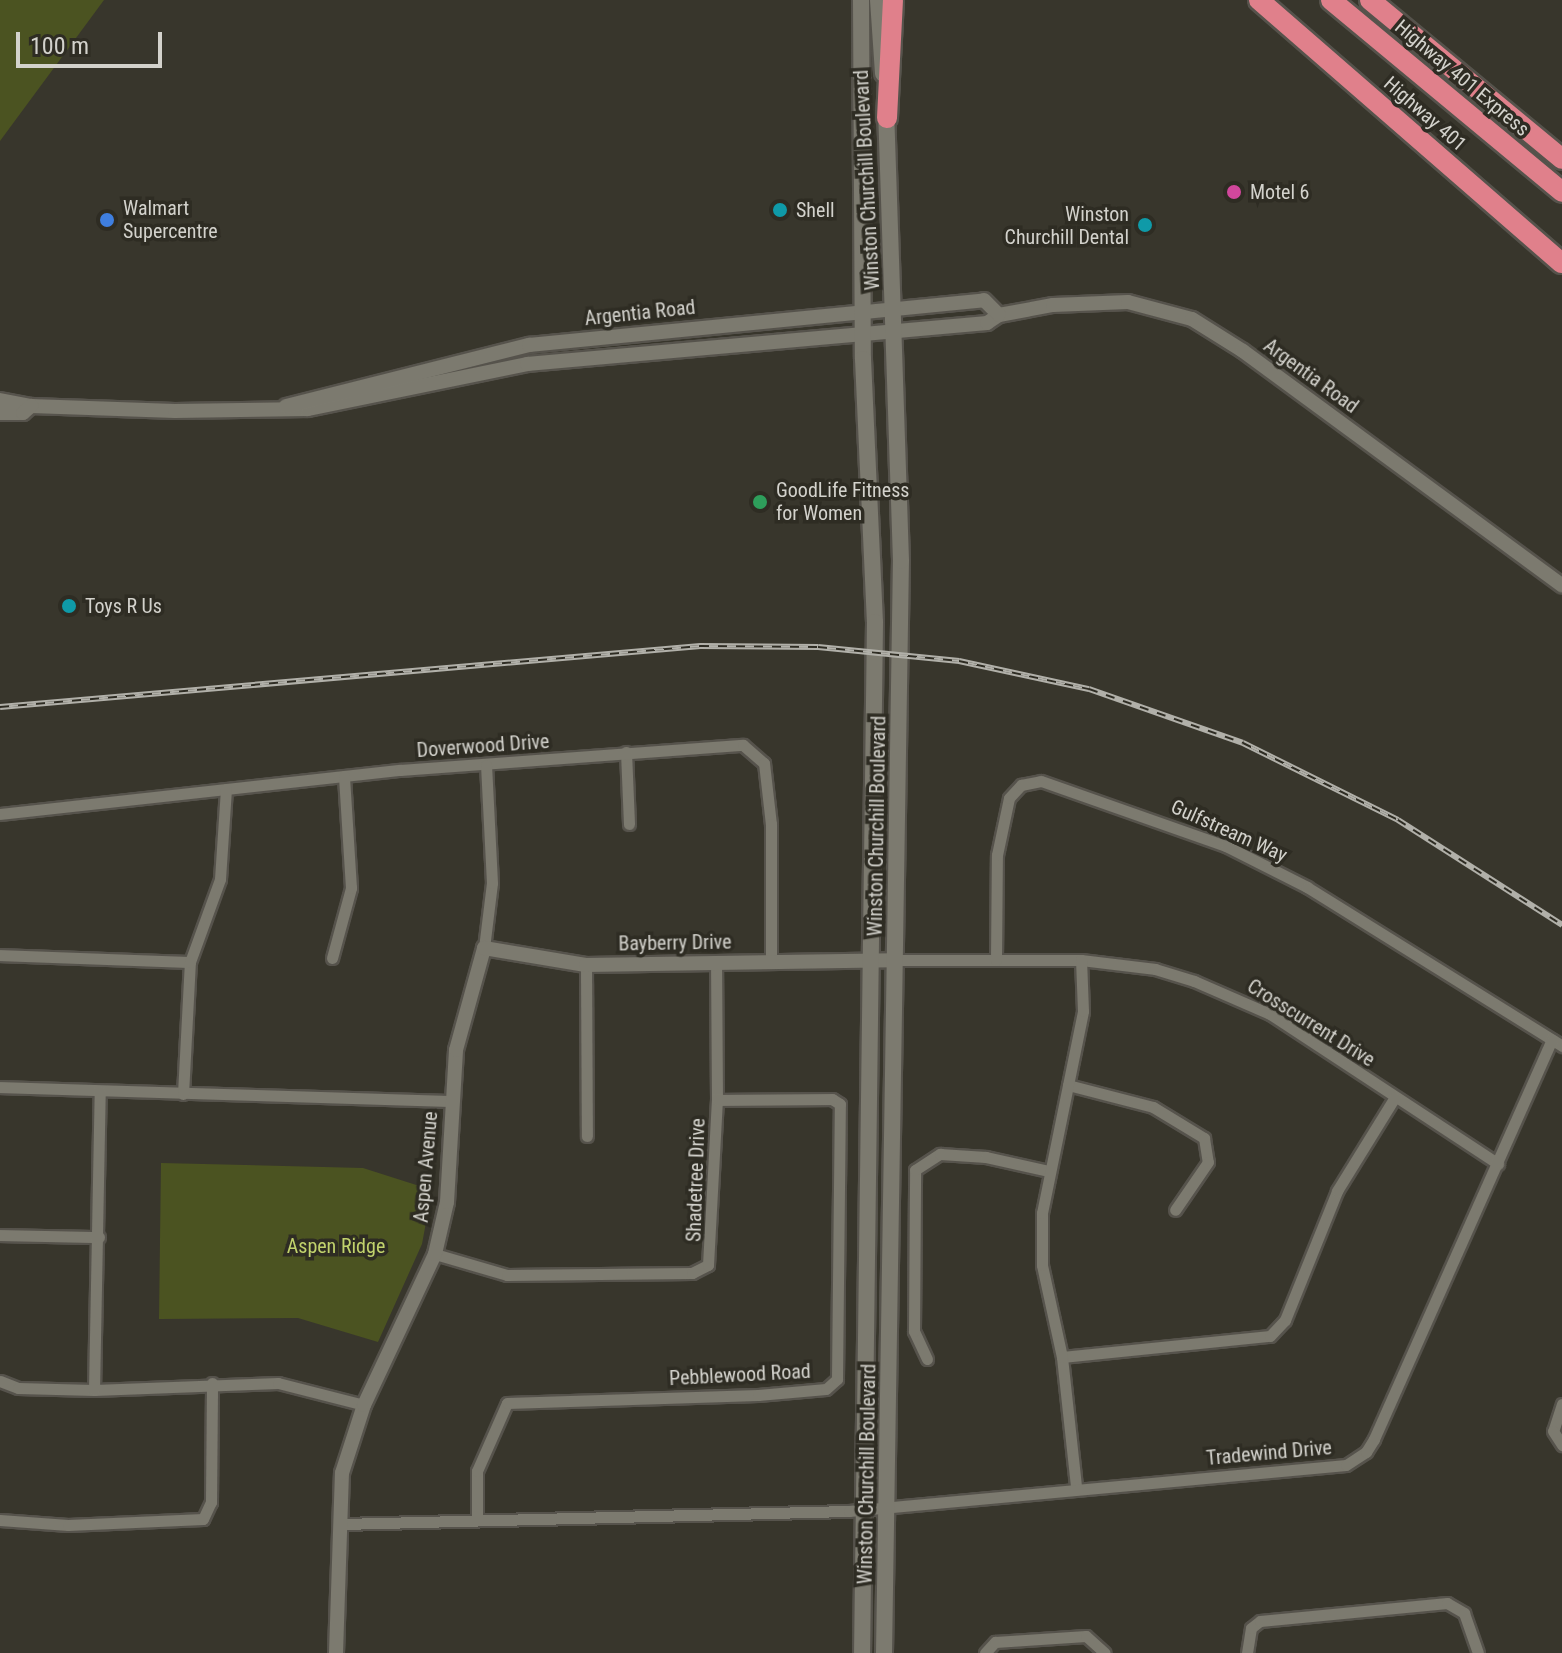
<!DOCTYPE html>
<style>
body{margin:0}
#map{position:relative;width:1562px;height:1653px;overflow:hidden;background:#38362c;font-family:"Roboto Condensed",sans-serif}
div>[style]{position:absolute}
.green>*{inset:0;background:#4b5321}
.roads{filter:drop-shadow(2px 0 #56534c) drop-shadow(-2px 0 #56534c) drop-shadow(0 2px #56534c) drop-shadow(0 -2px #56534c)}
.minor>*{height:11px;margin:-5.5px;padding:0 5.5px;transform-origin:5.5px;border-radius:5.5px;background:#7c7a6f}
.tertiary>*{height:14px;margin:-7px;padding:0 7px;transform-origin:7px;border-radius:7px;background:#7c7a6f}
.secondary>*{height:16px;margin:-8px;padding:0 8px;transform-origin:8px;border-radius:8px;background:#7c7a6f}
.motorway>*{height:20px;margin:-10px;padding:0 10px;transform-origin:10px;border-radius:10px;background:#e0808b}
.rail>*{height:6px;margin-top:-3px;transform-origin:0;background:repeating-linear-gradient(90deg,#2e2c23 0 9px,#b1b0a9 0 18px);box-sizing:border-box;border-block:2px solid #b1b0a9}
.dots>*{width:22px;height:22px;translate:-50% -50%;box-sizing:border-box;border:4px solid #2e2c23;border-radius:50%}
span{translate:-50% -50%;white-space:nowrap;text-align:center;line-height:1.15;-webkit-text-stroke:7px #2e2c23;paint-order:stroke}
.street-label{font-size:20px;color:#d3d2cc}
.poi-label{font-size:20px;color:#d3d2cc}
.left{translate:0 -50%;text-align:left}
.right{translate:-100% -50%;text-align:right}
.park-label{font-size:20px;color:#c1d26c}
.scale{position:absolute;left:16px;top:32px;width:146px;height:36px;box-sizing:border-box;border:4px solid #d3d2cc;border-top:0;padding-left:10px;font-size:24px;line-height:28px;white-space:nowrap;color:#d3d2cc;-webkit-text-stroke:6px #2e2c23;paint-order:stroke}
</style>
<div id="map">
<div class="green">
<div style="clip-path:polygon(0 0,104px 0,0 141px)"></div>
<div style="clip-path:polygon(161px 1163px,363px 1168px,432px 1190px,422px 1244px,378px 1342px,298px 1318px,159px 1319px)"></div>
</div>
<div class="roads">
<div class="minor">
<div style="left:626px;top:752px;width:72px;rotate:87.6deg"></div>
<div style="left:0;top:814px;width:402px;rotate:-6.3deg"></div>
<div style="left:400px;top:770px;width:344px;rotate:-4.2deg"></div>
<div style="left:743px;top:745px;width:28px;rotate:41deg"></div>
<div style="left:764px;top:763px;width:61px;rotate:83.5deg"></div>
<div style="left:771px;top:824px;width:138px;rotate:90deg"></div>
<div style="left:484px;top:948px;width:65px;rotate:-83deg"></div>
<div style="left:492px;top:883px;width:118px;rotate:-92.9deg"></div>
<div style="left:0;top:955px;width:190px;rotate:2.1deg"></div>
<div style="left:332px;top:958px;width:73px;rotate:-74.8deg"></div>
<div style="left:351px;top:888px;width:112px;rotate:-93.6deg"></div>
<div style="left:893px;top:960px;width:188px"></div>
<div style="left:1081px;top:960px;width:75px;rotate:6.9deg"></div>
<div style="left:1155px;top:969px;width:41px;rotate:17.1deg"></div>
<div style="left:1194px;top:981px;width:83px;rotate:23.5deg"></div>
<div style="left:1270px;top:1014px;width:273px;rotate:33.3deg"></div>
<div style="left:996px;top:960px;width:105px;rotate:-89.5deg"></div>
<div style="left:997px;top:855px;width:58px;rotate:-78.1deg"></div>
<div style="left:1009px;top:798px;width:18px;rotate:-47deg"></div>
<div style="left:1021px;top:785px;width:20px;rotate:-11deg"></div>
<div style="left:1041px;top:781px;width:196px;rotate:19.4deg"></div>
<div style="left:1226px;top:846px;width:91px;rotate:26.8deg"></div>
<div style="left:1307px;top:887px;width:301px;rotate:31.9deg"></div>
<div style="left:586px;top:965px;width:171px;rotate:89.7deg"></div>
<div style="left:1068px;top:1085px;width:88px;rotate:14.5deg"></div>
<div style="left:1153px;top:1107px;width:60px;rotate:31.3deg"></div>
<div style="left:1204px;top:1138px;width:24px;rotate:81deg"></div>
<div style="left:1208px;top:1162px;width:58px;rotate:124.5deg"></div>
<div style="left:0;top:1087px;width:452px;rotate:1.8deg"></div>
<div style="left:183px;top:1094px;width:132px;rotate:-87deg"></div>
<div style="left:190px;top:962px;width:88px;rotate:-70.1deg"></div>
<div style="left:220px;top:879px;width:90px;rotate:-86.2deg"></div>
<div style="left:0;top:1235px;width:99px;rotate:1.2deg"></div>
<div style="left:435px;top:1254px;width:75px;rotate:16.3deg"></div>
<div style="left:507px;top:1275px;width:185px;rotate:-0.6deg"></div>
<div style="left:692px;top:1273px;width:18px;rotate:-27deg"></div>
<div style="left:708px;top:1265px;width:165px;rotate:-86.9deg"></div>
<div style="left:717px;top:1100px;width:138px;rotate:-90.4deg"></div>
<div style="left:1062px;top:1357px;width:209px;rotate:-5.8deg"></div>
<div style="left:1270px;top:1336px;width:22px;rotate:-47deg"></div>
<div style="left:1285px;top:1320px;width:139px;rotate:-68deg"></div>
<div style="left:1337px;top:1191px;width:110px;rotate:-58.3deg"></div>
<div style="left:927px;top:1359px;width:31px;rotate:-115deg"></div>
<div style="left:914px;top:1331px;width:161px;rotate:-89.6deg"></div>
<div style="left:915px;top:1170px;width:30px;rotate:-33deg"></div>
<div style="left:940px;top:1154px;width:46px;rotate:3.7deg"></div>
<div style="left:986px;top:1157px;width:65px;rotate:12.5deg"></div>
<div style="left:0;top:1381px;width:19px;rotate:21deg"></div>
<div style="left:18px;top:1388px;width:76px;rotate:1.5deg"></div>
<div style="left:94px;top:1390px;width:184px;rotate:-2.2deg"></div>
<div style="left:278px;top:1383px;width:89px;rotate:14.3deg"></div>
<div style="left:94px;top:1390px;width:299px;rotate:-88.9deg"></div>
<div style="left:1562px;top:1404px;width:28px;rotate:108deg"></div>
<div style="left:1553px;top:1431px;width:17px;rotate:57deg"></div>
<div style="left:1076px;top:1486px;width:130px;rotate:-96.2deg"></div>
<div style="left:1062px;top:1357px;width:94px;rotate:-102.3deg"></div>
<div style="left:1042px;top:1265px;width:52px;rotate:-90deg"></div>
<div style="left:1042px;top:1213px;width:206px;rotate:-78.5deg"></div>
<div style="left:1083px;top:1011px;width:51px;rotate:-92.2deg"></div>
<div style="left:477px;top:1519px;width:48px;rotate:-90deg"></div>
<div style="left:477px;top:1471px;width:74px;rotate:-66.2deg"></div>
<div style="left:507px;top:1403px;width:251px;rotate:-1.8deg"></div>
<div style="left:758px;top:1395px;width:68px;rotate:-5deg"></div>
<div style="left:826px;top:1389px;width:15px;rotate:-42deg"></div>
<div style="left:837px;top:1379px;width:275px;rotate:-89.4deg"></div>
<div style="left:840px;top:1104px;width:9px;rotate:-148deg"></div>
<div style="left:832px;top:1099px;width:115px;rotate:179.5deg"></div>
<div style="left:0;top:1520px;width:68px;rotate:4.2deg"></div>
<div style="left:68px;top:1525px;width:135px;rotate:-2.5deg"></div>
<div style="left:203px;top:1519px;width:19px;rotate:-65deg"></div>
<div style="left:211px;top:1502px;width:119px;rotate:-89.5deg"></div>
<div style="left:342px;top:1524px;width:507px;rotate:-1.47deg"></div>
<div style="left:849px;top:1511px;width:499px;rotate:-5.3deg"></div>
<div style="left:1346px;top:1465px;width:24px;rotate:-33deg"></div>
<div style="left:1366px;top:1452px;width:15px;rotate:-58deg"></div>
<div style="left:1374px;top:1439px;width:437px;rotate:-66deg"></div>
<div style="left:985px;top:1653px;width:15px;rotate:-48deg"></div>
<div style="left:995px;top:1642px;width:91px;rotate:-3.8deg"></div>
<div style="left:1086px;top:1636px;width:25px;rotate:42deg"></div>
<div style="left:1247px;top:1653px;width:25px;rotate:-81deg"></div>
<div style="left:1251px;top:1628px;width:11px;rotate:-38deg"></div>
<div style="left:1260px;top:1621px;width:188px;rotate:-5.5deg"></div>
<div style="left:1447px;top:1603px;width:20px;rotate:30deg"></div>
<div style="left:1464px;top:1613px;width:42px;rotate:70.7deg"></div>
</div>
<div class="tertiary">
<div style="left:0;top:400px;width:32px;rotate:11deg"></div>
<div style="left:31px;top:406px;width:144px;rotate:2deg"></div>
<div style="left:175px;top:411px;width:133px;rotate:-0.9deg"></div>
<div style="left:308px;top:409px;width:224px;rotate:-11.6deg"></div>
<div style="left:527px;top:364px;width:462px;rotate:-5.1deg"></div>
<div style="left:987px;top:323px;width:14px;rotate:-34deg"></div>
<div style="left:999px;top:315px;width:55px;rotate:-10.5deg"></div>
<div style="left:1053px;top:305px;width:75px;rotate:-2.3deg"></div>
<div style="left:1128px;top:302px;width:66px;rotate:14.9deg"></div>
<div style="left:1192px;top:319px;width:60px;rotate:32.1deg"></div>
<div style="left:1243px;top:351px;width:396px;rotate:36.3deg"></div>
<div style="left:286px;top:406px;width:251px;rotate:-14.1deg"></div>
<div style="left:529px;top:345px;width:457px;rotate:-5.6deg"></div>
<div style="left:984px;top:300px;width:21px;rotate:45deg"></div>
<div style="left:0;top:413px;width:23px"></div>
<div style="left:23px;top:413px;width:11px;rotate:-41deg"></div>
<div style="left:336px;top:1653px;width:180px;rotate:-88.1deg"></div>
<div style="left:342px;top:1473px;width:71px;rotate:-72.1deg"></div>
<div style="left:364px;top:1405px;width:167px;rotate:-64.8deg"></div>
<div style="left:435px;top:1254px;width:53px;rotate:-77deg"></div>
<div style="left:447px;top:1202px;width:152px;rotate:-86.6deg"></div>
<div style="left:456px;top:1050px;width:106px;rotate:-74.6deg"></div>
<div style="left:484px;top:948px;width:103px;rotate:9.5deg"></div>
<div style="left:586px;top:965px;width:307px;rotate:-0.9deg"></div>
</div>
<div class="secondary">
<div style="left:861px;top:0;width:359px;rotate:89.7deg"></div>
<div style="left:863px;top:359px;width:263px;rotate:87.4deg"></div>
<div style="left:875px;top:622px;width:1031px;rotate:90.72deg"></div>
<div style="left:878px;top:0;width:74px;rotate:86.1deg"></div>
<div style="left:884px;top:1653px;width:1092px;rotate:-89.11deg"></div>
<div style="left:901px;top:561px;width:452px;rotate:-91.9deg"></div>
</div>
<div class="motorway">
<div style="left:1259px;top:0;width:401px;rotate:41deg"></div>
<div style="left:1331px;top:0;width:300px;rotate:39.7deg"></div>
<div style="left:1370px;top:0;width:249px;rotate:39.6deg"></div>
<div style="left:887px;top:118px;width:118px;rotate:-87.1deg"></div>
</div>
</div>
<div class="rail">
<div style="left:0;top:707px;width:703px;rotate:-4.98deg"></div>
<div style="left:700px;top:646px;width:118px;rotate:0.5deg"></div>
<div style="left:818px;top:647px;width:142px;rotate:5.7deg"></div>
<div style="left:959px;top:661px;width:133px;rotate:12.2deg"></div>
<div style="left:1089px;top:689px;width:163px;rotate:19.3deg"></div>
<div style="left:1243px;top:743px;width:173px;rotate:26.4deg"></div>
<div style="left:1398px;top:820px;width:195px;rotate:32.6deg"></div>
</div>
<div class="dots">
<div style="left:1234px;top:192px;background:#d1479c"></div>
<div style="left:780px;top:210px;background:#0f9aa8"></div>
<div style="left:107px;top:220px;background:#3f7fe0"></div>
<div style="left:1145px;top:225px;background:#0f9aa8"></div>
<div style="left:760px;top:502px;background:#2e9e5b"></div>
<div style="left:69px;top:606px;background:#0f9aa8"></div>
</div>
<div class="street-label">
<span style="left:1462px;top:78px;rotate:40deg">Highway 401 Express</span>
<span style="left:1425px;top:114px;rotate:41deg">Highway 401</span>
<span style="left:867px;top:180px;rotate:-93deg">Winston Churchill Boulevard</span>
<span style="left:640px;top:313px;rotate:-6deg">Argentia Road</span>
<span style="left:1311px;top:376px;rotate:36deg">Argentia Road</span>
<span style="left:483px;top:746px;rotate:-4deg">Doverwood Drive</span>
<span style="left:877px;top:826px;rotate:-89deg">Winston Churchill Boulevard</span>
<span style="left:1229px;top:831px;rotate:24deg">Gulfstream Way</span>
<span style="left:675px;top:943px;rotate:-1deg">Bayberry Drive</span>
<span style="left:1311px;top:1023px;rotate:32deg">Crosscurrent Drive</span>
<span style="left:426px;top:1167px;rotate:-85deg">Aspen Avenue</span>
<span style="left:696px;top:1180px;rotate:-88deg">Shadetree Drive</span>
<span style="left:740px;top:1375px;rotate:-3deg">Pebblewood Road</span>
<span style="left:1269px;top:1453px;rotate:-5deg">Tradewind Drive</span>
<span style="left:867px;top:1474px;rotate:-89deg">Winston Churchill Boulevard</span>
</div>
<div class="poi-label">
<span class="left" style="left:1250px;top:192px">Motel 6</span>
<span class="left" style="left:123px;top:220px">Walmart<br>Supercentre</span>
<span class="left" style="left:796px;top:210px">Shell</span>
<span class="right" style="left:1129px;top:226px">Winston<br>Churchill Dental</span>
<span class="left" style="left:776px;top:502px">GoodLife Fitness<br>for Women</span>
<span class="left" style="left:85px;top:606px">Toys R Us</span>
</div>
<div class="park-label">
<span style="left:336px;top:1246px">Aspen Ridge</span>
</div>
<div class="scale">100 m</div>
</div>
